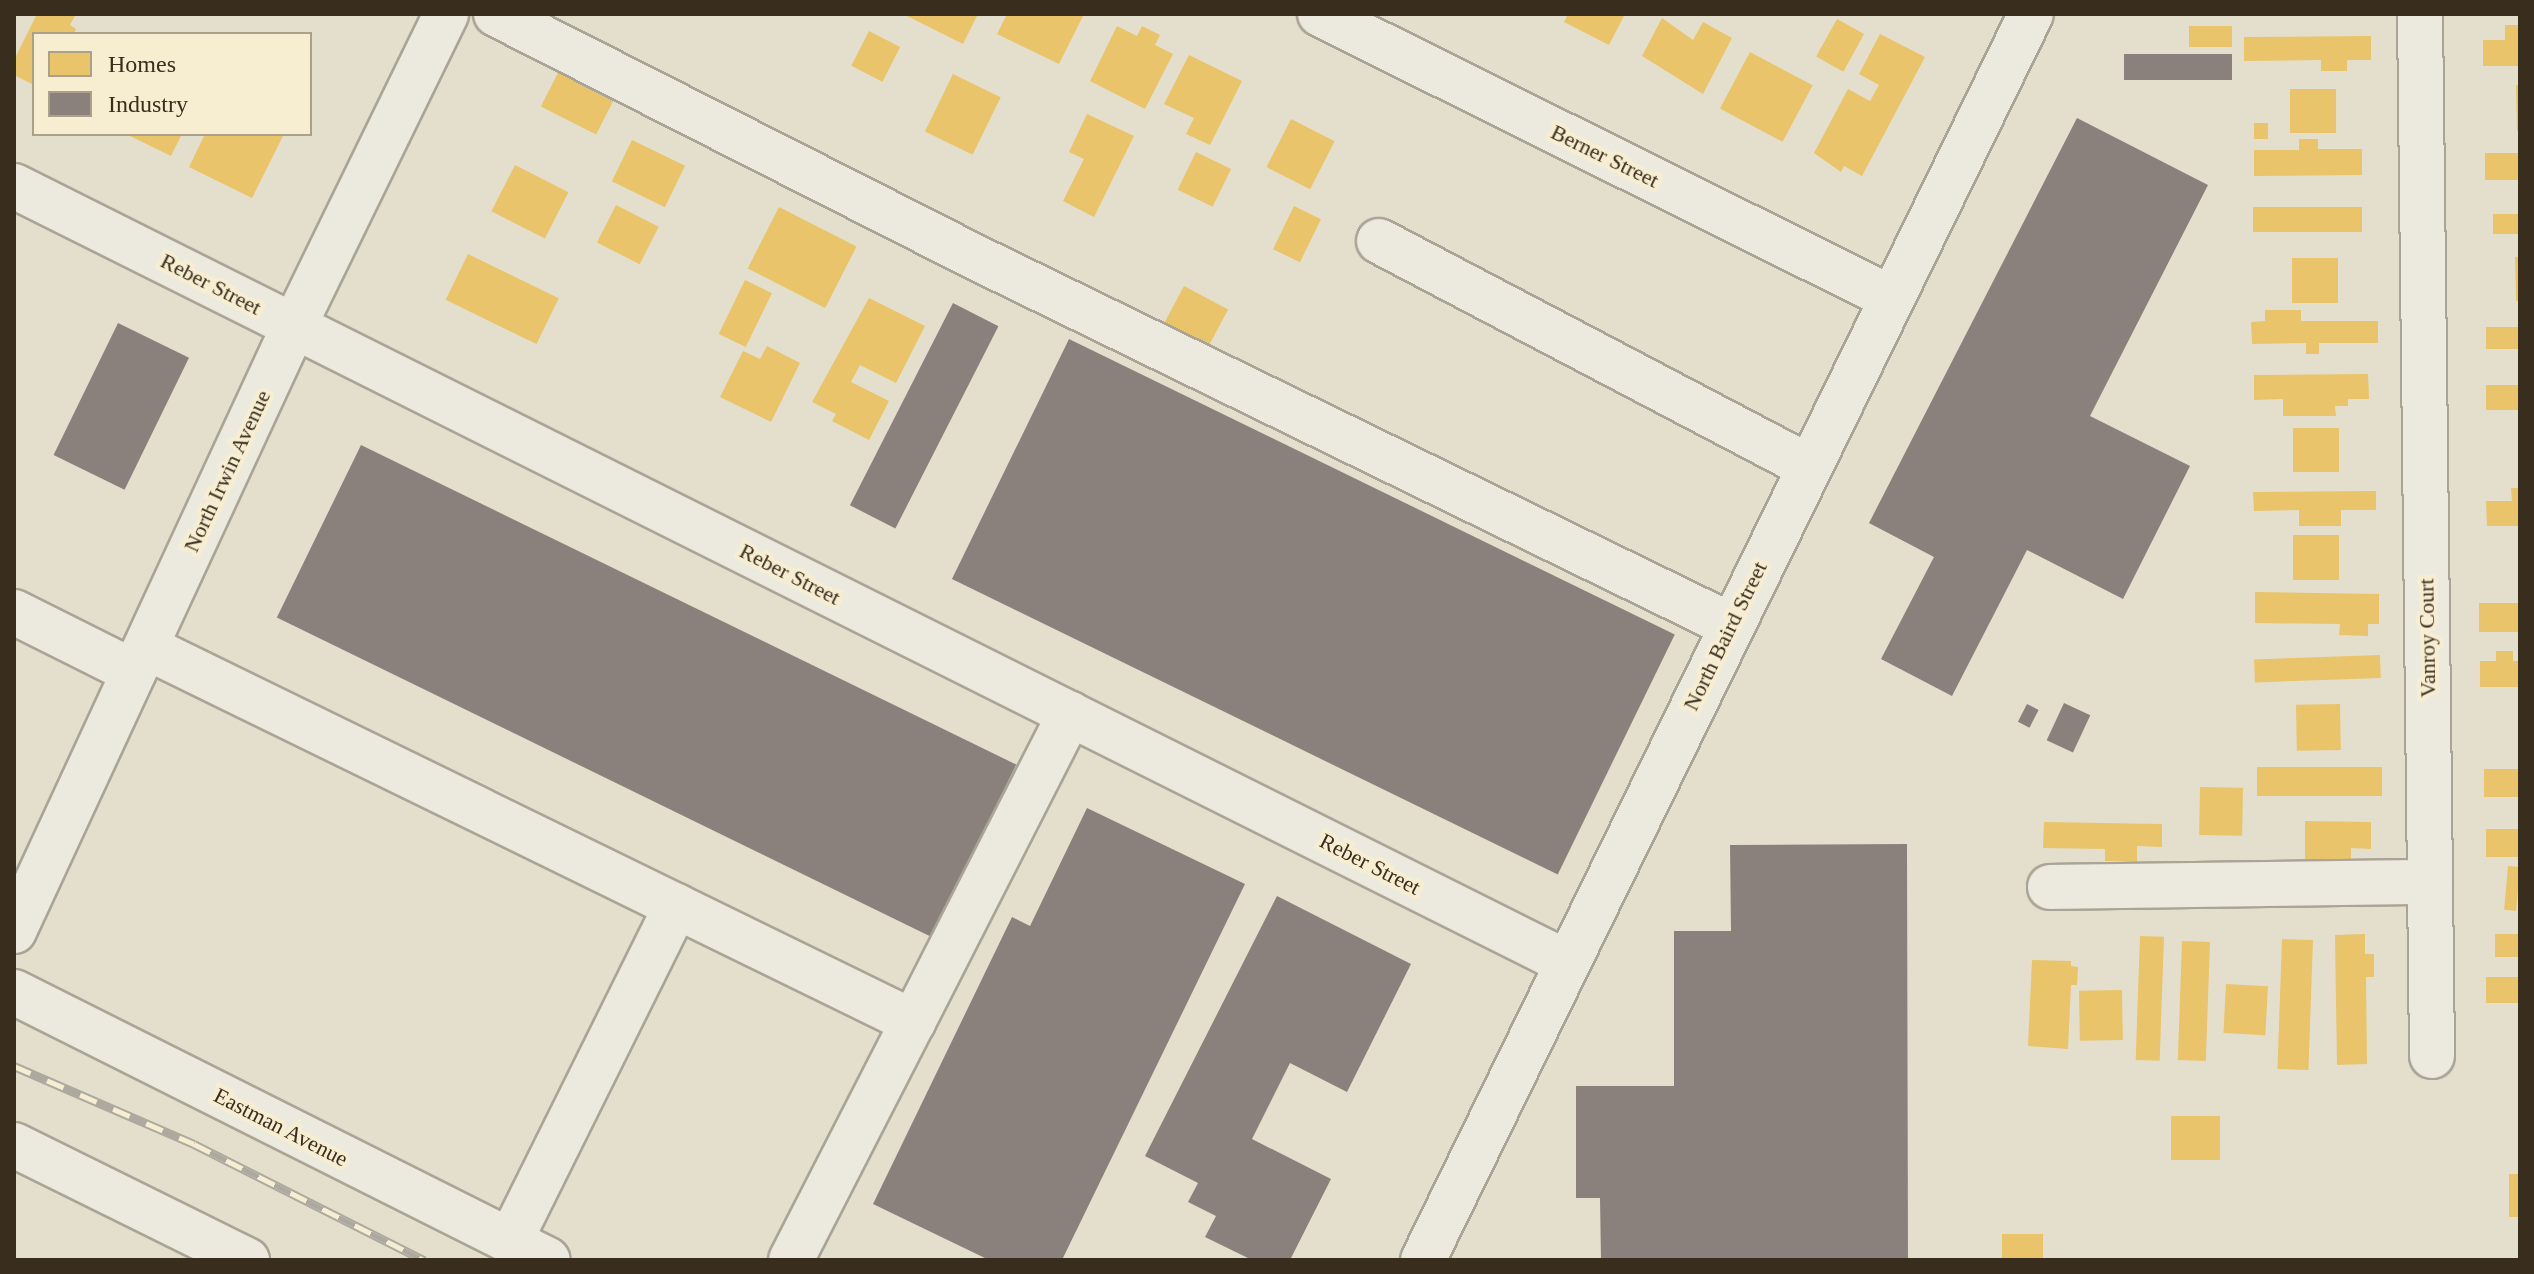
<!DOCTYPE html>
<style>
body{margin:0}
#map{position:relative;width:2534px;height:1274px;overflow:hidden;background:#e4dfcc;font-family:"Times New Roman",serif}
div>[style]{position:absolute}
.homes>*{inset:0;background:#e9c46a;transform-origin:0 0}
.industry>*{inset:0;background:#8a817c;transform-origin:0 0}
.roads{filter:drop-shadow(2px 0 #aaa496) drop-shadow(-2px 0 #aaa496) drop-shadow(0 2px #aaa496) drop-shadow(0 -2px #aaa496)}
.minor>*{height:44px;margin:-22px;padding:0 22px;transform-origin:22px;border-radius:22px;background:#ece9df}
.rail>*{height:9px;margin-top:-4.5px;transform-origin:0;background:repeating-linear-gradient(90deg,#f7eed2 0 18px,#aca99f 0 36px);box-sizing:border-box;border-block:2px solid #aca99f}
span{translate:-50% -50%;white-space:nowrap;text-align:center;line-height:1.15;-webkit-text-stroke:8px #f7eed2;paint-order:stroke}
.street-label{font-size:22px;color:#392d1d}
.frame{position:absolute;inset:0;border:16px solid #392d1d;pointer-events:none}
.legend{position:absolute;left:32px;top:32px;width:280px;height:104px;box-sizing:border-box;background:#f7eed2;border:2px solid #aba18a;margin:0;padding:10px 14px;list-style:none;font-size:24px;color:#392d1d}
.legend li{display:flex;align-items:center;gap:16px;height:40px}
.legend b{width:40px;border:2px solid #aba18a}
</style>
<div id="map">
<div class="homes">
<div style="clip-path:polygon(37px 14px,76px 14px,70px 25px,76px 29px,74px 34px,34px 34px,34px 85px,14px 75px,14px 60px)"></div>
<div style="clip-path:polygon(903px 14px,978px 14px,963px 44px)"></div>
<div style="clip-path:polygon(1007px 14px,1084px 14px,1059px 64px,997px 34px)"></div>
<div style="clip-path:polygon(1568px 14px,1625px 14px,1609px 45px,1564px 22px)"></div>
<div style="clip-path:polygon(1662px 18px,1693px 40px,1703px 22px,1732px 38px,1703px 94px,1642px 56px)"></div>
<div style="left:1837px;top:19px;width:31px;height:43px;rotate:29deg"></div>
<div style="clip-path:polygon(2505px 25px,2520px 25px,2520px 66px,2483px 66px,2483px 40px,2505px 40px)"></div>
<div style="clip-path:polygon(1117px 26px,1137px 36px,1142px 26px,1160px 35px,1155px 45px,1173px 54px,1145px 109px,1090px 81px)"></div>
<div style="left:2189px;top:26px;width:43px;height:21px"></div>
<div style="left:869px;top:31px;width:35px;height:39px;rotate:27deg"></div>
<div style="clip-path:polygon(1880px 34px,1925px 57px,1862px 176px,1844px 166px,1841px 172px,1814px 153px,1848px 89px,1870px 101px,1879px 85px,1859px 74px)"></div>
<div style="clip-path:polygon(2371px 36px,2371px 60px,2347px 60px,2347px 71px,2321px 71px,2321px 60px,2244px 61px,2244px 37px)"></div>
<div style="left:1750px;top:52px;width:71px;height:64px;rotate:28deg"></div>
<div style="clip-path:polygon(1189px 55px,1242px 81px,1210px 145px,1186px 134px,1194px 118px,1164px 104px)"></div>
<div style="left:564px;top:61px;width:62px;height:51px;rotate:27deg"></div>
<div style="left:953px;top:74px;width:53px;height:64px;rotate:26deg"></div>
<div style="clip-path:polygon(2516px 85px,2520px 85px,2520px 131px,2517px 131px)"></div>
<div style="left:2290px;top:89px;width:46px;height:44px"></div>
<div style="clip-path:polygon(1087px 114px,1134px 136px,1094px 217px,1063px 201px,1084px 159px,1069px 152px)"></div>
<div style="left:1291px;top:119px;width:49px;height:54px;rotate:27deg"></div>
<div style="left:2254px;top:123px;width:14px;height:16px"></div>
<div style="clip-path:polygon(126px 134px,182px 134px,171px 156px)"></div>
<div style="clip-path:polygon(205px 134px,284px 134px,252px 198px,189px 167px)"></div>
<div style="clip-path:polygon(2299px 139px,2318px 139px,2318px 149px,2362px 149px,2362px 175px,2254px 176px,2254px 150px,2299px 150px)"></div>
<div style="left:632px;top:140px;width:59px;height:46px;rotate:26deg"></div>
<div style="left:1196px;top:152px;width:39px;height:42px;rotate:26deg"></div>
<div style="left:2520px;top:153px;width:27px;height:35px;rotate:90deg"></div>
<div style="left:515px;top:165px;width:60px;height:52px;rotate:27deg"></div>
<div style="left:616px;top:205px;width:48px;height:42px;rotate:27deg"></div>
<div style="left:1294px;top:206px;width:30px;height:48px;rotate:26deg"></div>
<div style="left:779px;top:207px;width:87px;height:69px;rotate:27deg"></div>
<div style="left:2362px;top:207px;width:25px;height:109px;rotate:90deg"></div>
<div style="left:2493px;top:214px;width:27px;height:20px"></div>
<div style="left:468px;top:254px;width:101px;height:51px;rotate:26deg"></div>
<div style="clip-path:polygon(2515px 257px,2520px 257px,2520px 300px,2516px 301px)"></div>
<div style="left:2292px;top:258px;width:46px;height:45px"></div>
<div style="left:745px;top:280px;width:30px;height:60px;rotate:26deg"></div>
<div style="left:1184px;top:286px;width:50px;height:46px;rotate:28deg"></div>
<div style="clip-path:polygon(869px 298px,925px 326px,896px 383px,860px 365px,851px 382px,889px 401px,869px 440px,832px 421px,836px 414px,812px 402px)"></div>
<div style="clip-path:polygon(2265px 310px,2301px 310px,2301px 321px,2378px 321px,2378px 343px,2319px 343px,2319px 354px,2306px 354px,2306px 343px,2252px 344px,2251px 322px,2265px 321px)"></div>
<div style="left:2486px;top:327px;width:34px;height:22px"></div>
<div style="clip-path:polygon(767px 346px,800px 363px,771px 422px,720px 397px,743px 351px,760px 359px)"></div>
<div style="clip-path:polygon(2368px 374px,2369px 399px,2348px 399px,2348px 406px,2335px 406px,2336px 416px,2283px 416px,2283px 399px,2254px 400px,2254px 375px)"></div>
<div style="left:2486px;top:385px;width:34px;height:25px"></div>
<div style="left:2339px;top:428px;width:44px;height:46px;rotate:90deg"></div>
<div style="clip-path:polygon(2511px 488px,2520px 488px,2520px 526px,2487px 526px,2486px 501px,2512px 501px)"></div>
<div style="clip-path:polygon(2376px 491px,2376px 510px,2341px 510px,2341px 526px,2299px 526px,2299px 510px,2254px 511px,2253px 492px)"></div>
<div style="left:2339px;top:535px;width:45px;height:46px;rotate:90deg"></div>
<div style="clip-path:polygon(2255px 592px,2379px 594px,2379px 624px,2368px 624px,2368px 636px,2339px 635px,2340px 624px,2255px 623px)"></div>
<div style="left:2479px;top:603px;width:41px;height:29px"></div>
<div style="clip-path:polygon(2496px 651px,2513px 651px,2513px 661px,2520px 661px,2520px 687px,2480px 687px,2480px 661px,2496px 661px)"></div>
<div style="left:2380px;top:655px;width:23px;height:126px;rotate:88deg"></div>
<div style="left:2340px;top:704px;width:46px;height:44px;rotate:89deg"></div>
<div style="left:2257px;top:767px;width:125px;height:29px"></div>
<div style="left:2520px;top:769px;width:28px;height:36px;rotate:90deg"></div>
<div style="left:2200px;top:787px;width:43px;height:48px;rotate:1deg"></div>
<div style="clip-path:polygon(2305px 821px,2371px 822px,2371px 849px,2351px 848px,2351px 861px,2305px 860px)"></div>
<div style="clip-path:polygon(2044px 822px,2162px 824px,2162px 847px,2137px 846px,2137px 862px,2105px 861px,2105px 849px,2043px 848px)"></div>
<div style="left:2520px;top:829px;width:28px;height:34px;rotate:90deg"></div>
<div style="left:2508px;top:866px;width:12px;height:44px;rotate:5deg"></div>
<div style="clip-path:polygon(2365px 934px,2365px 954px,2374px 954px,2374px 977px,2366px 977px,2367px 1064px,2337px 1065px,2335px 935px)"></div>
<div style="left:2520px;top:934px;width:23px;height:25px;rotate:90deg"></div>
<div style="left:2140px;top:936px;width:24px;height:124px;rotate:2deg"></div>
<div style="left:2282px;top:939px;width:31px;height:130px;rotate:2deg"></div>
<div style="left:2182px;top:941px;width:28px;height:119px;rotate:2deg"></div>
<div style="clip-path:polygon(2032px 960px,2071px 961px,2071px 966px,2078px 967px,2077px 985px,2071px 985px,2068px 1049px,2028px 1046px)"></div>
<div style="left:2486px;top:977px;width:34px;height:26px"></div>
<div style="left:2226px;top:984px;width:42px;height:49px;rotate:3deg"></div>
<div style="left:2122px;top:990px;width:50px;height:43px;rotate:89deg"></div>
<div style="left:2171px;top:1116px;width:49px;height:44px"></div>
<div style="left:2509px;top:1174px;width:11px;height:43px"></div>
<div style="left:2043px;top:1234px;width:26px;height:41px;rotate:90deg"></div>
</div>
<div class="industry">
<div style="left:2124px;top:54px;width:108px;height:26px"></div>
<div style="clip-path:polygon(2077px 118px,2208px 185px,2090px 416px,2190px 466px,2123px 599px,2027px 550px,1952px 696px,1881px 659px,1934px 557px,1869px 523px)"></div>
<div style="left:953px;top:303px;width:51px;height:227px;rotate:27deg"></div>
<div style="left:118px;top:323px;width:79px;height:147px;rotate:26deg"></div>
<div style="left:1069px;top:339px;width:674px;height:267px;rotate:26deg"></div>
<div style="left:361px;top:445px;width:729px;height:192px;rotate:26deg"></div>
<div style="left:2064px;top:703px;width:29px;height:41px;rotate:25deg"></div>
<div style="left:2027px;top:704px;width:13px;height:20px;rotate:27deg"></div>
<div style="clip-path:polygon(1087px 808px,1245px 884px,1062px 1260px,989px 1260px,873px 1204px,1012px 917px,1030px 926px)"></div>
<div style="clip-path:polygon(1907px 844px,1908px 1260px,1601px 1260px,1600px 1198px,1576px 1198px,1576px 1086px,1674px 1086px,1674px 931px,1731px 931px,1730px 845px)"></div>
<div style="clip-path:polygon(1277px 896px,1411px 964px,1347px 1092px,1290px 1063px,1252px 1139px,1331px 1179px,1290px 1260px,1252px 1260px,1205px 1237px,1216px 1216px,1188px 1202px,1198px 1183px,1145px 1156px)"></div>
</div>
<div class="roads">
<div class="minor">
<div style="left:496px;top:14px;width:539px;rotate:26.9deg"></div>
<div style="left:977px;top:258px;width:838px;rotate:25.98deg"></div>
<div style="left:1320px;top:14px;width:635px;rotate:26.44deg"></div>
<div style="left:2420px;top:14px;width:1042px;rotate:89.34deg"></div>
<div style="left:14px;top:186px;width:1735px;rotate:26.57deg"></div>
<div style="left:1379px;top:241px;width:484px;rotate:27.7deg"></div>
<div style="left:14px;top:612px;width:134px;rotate:26.6deg"></div>
<div style="left:146px;top:647px;width:854px;rotate:26.05deg"></div>
<div style="left:913px;top:1022px;width:346px;rotate:-63deg"></div>
<div style="left:2050px;top:887px;width:380px;rotate:-0.8deg"></div>
<div style="left:14px;top:931px;width:667px;rotate:-65.16deg"></div>
<div style="left:294px;top:326px;width:347px;rotate:-64deg"></div>
<div style="left:14px;top:992px;width:597px;rotate:26.65deg"></div>
<div style="left:14px;top:1145px;width:260px;rotate:26.3deg"></div>
<div style="left:510px;top:1241px;width:374px;rotate:-63.6deg"></div>
<div style="left:791px;top:1260px;width:267px;rotate:-62.9deg"></div>
<div style="left:1423px;top:1260px;width:1386px;rotate:-63.99deg"></div>
</div>
</div>
<div class="rail">
<div style="left:14px;top:1066px;width:196px;rotate:23.4deg"></div>
<div style="left:194px;top:1144px;width:258px;rotate:26.8deg"></div>
</div>
<div class="street-label">
<span style="left:1605px;top:156px;rotate:26deg">Berner Street</span>
<span style="left:211px;top:284px;rotate:27deg">Reber Street</span>
<span style="left:227px;top:471px;rotate:-65deg">North Irwin Avenue</span>
<span style="left:790px;top:574px;rotate:27deg">Reber Street</span>
<span style="left:1725px;top:636px;rotate:-64deg">North Baird Street</span>
<span style="left:2427px;top:638px;rotate:-91deg">Vanroy Court</span>
<span style="left:1370px;top:864px;rotate:27deg">Reber Street</span>
<span style="left:281px;top:1127px;rotate:27deg">Eastman Avenue</span>
</div>
<div class="frame"></div>
<ul class="legend">
<li><b style="height:22px;background:#e9c46a"></b>Homes</li>
<li><b style="height:22px;background:#8a817c"></b>Industry</li>
</ul>
</div>
